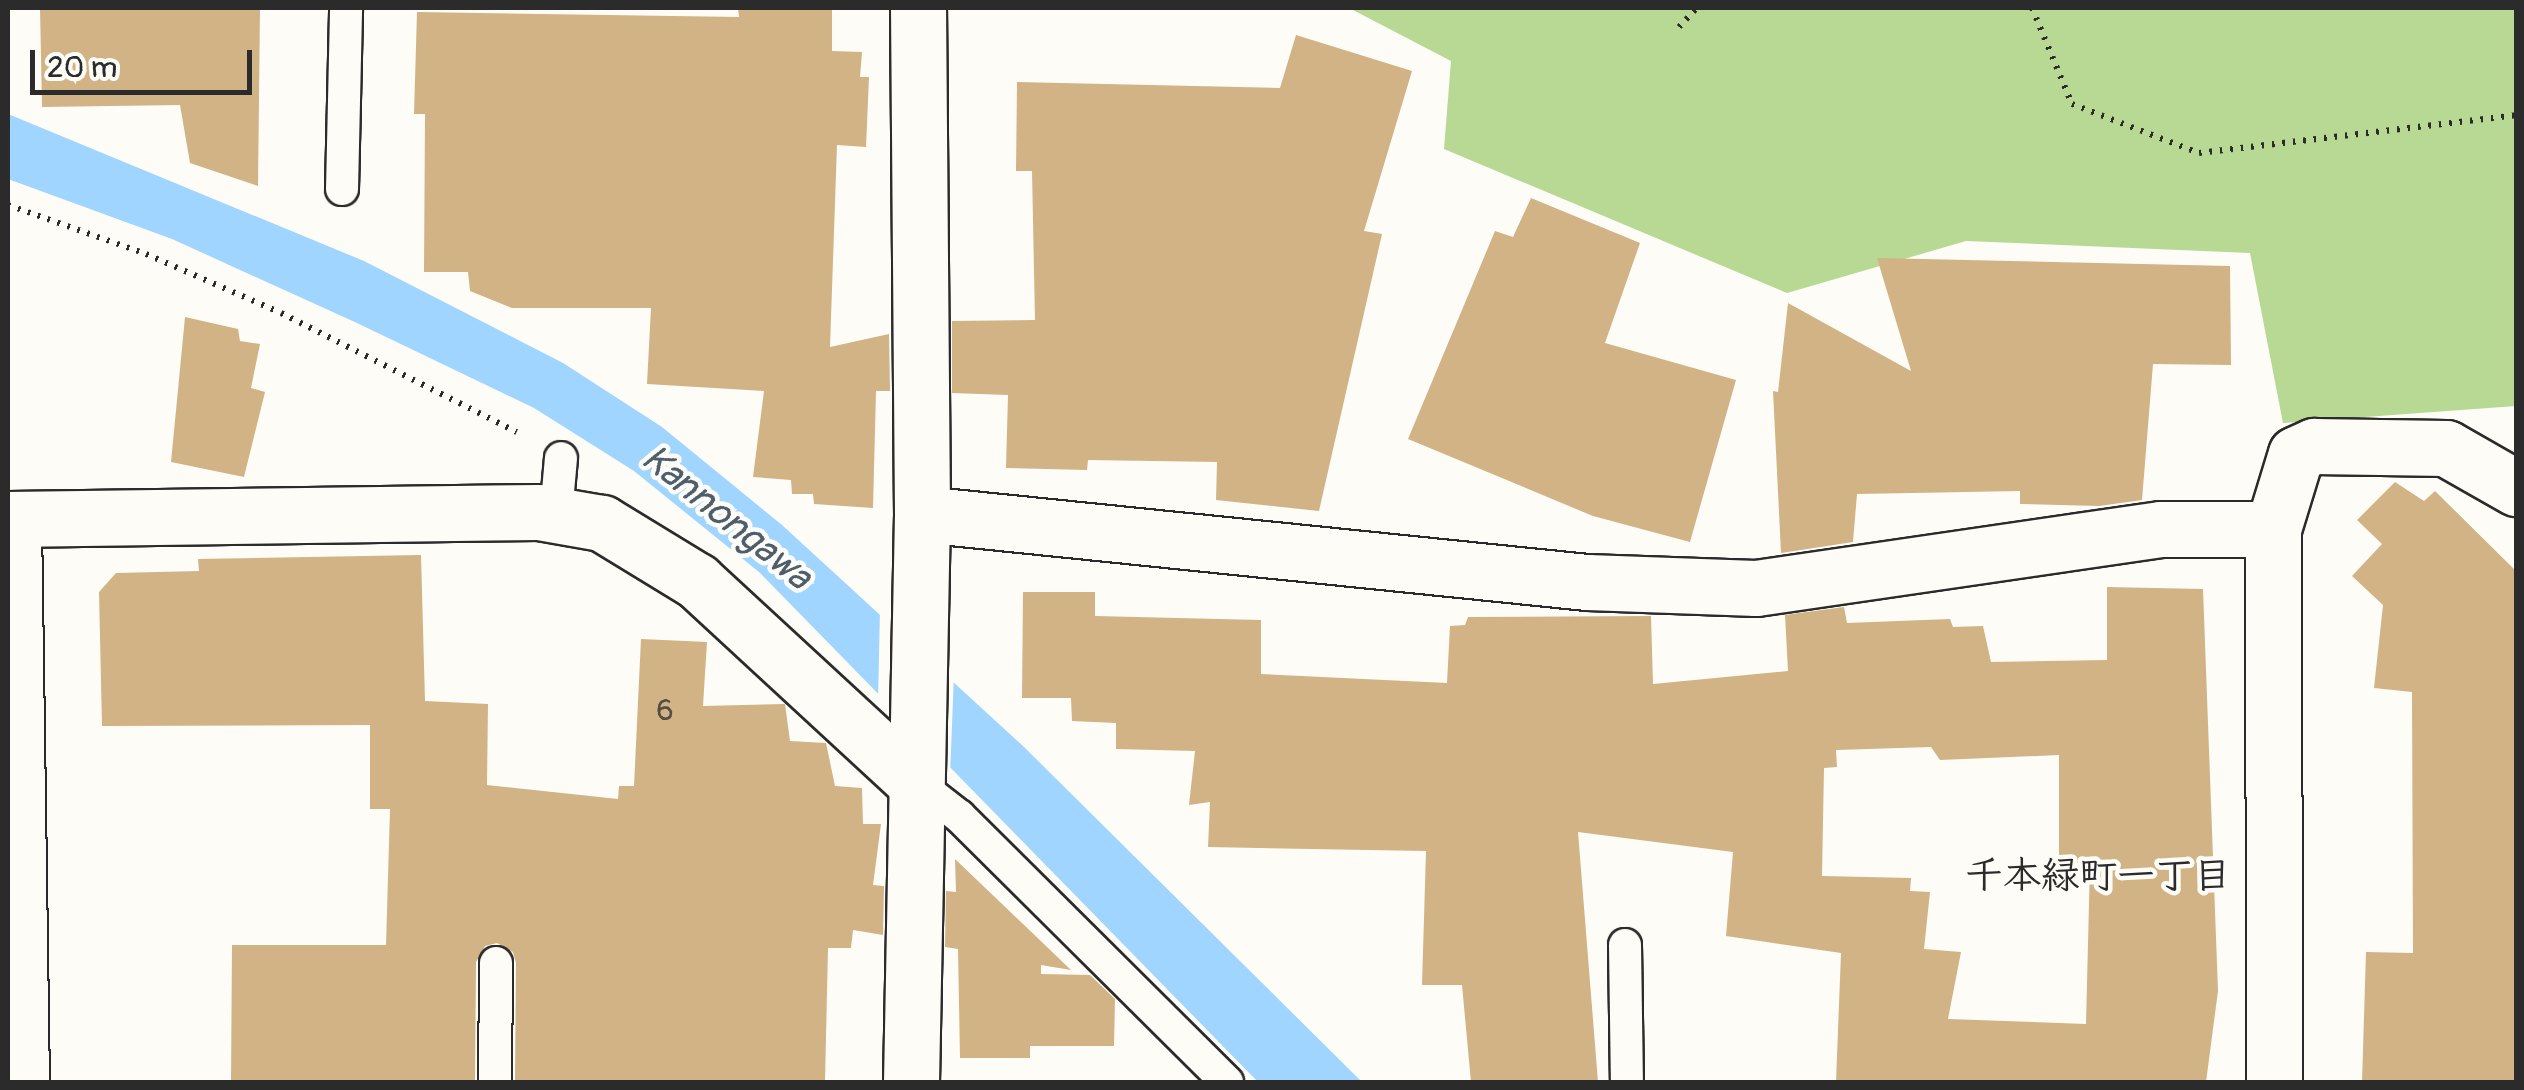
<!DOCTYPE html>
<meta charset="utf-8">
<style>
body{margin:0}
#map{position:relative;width:2524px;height:1090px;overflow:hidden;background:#fdfcf7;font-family:Pangolin,"Klee One",sans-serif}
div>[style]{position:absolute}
.green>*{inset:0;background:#b7d994}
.water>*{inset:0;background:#9fd5fe}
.pier>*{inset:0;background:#fdfcf7}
.building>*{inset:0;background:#d1b385}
.path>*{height:6px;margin-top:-3px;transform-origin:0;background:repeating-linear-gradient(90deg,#2b2b2b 0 2.5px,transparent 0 10.5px)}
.roads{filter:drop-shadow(2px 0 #2b2b2b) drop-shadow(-2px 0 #2b2b2b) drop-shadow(0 2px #2b2b2b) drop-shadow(0 -2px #2b2b2b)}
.service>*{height:32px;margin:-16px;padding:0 16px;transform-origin:16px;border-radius:16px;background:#fdfcf7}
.minor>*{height:55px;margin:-27.5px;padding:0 27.5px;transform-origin:27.5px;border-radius:27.5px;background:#fdfcf7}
span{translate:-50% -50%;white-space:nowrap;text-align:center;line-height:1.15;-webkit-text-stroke:9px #fdfcf7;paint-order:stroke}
.number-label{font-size:30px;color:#544d42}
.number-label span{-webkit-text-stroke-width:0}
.water-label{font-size:38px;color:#4e5e6a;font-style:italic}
.neighbourhood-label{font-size:38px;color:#2b2b2b;font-weight:700}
.frame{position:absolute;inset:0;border:10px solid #2b2b2b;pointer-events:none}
.scale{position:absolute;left:30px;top:50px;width:222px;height:45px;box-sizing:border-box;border:5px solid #2b2b2b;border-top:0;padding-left:12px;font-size:30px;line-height:35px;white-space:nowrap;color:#2b2b2b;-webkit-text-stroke:8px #fdfcf7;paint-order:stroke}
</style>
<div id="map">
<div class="green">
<div style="clip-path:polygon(2516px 8px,2516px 406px,2283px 423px,2250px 253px,1966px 241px,1787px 293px,1444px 149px,1451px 61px,1353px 10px)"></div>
</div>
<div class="water">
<div style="clip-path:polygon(8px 114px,364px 261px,563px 363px,662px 427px,782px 525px,1023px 746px,1362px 1082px,1258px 1082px,759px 572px,634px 471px,534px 408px,357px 323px,172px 239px,8px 179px)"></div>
</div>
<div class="pier">
<div style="clip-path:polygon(880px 608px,954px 675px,950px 775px,878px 702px)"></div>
</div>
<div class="building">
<div style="clip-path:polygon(40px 8px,260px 8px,258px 186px,190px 163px,180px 105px,42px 107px)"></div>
<div style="clip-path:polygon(738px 8px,832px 10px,832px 51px,862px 52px,860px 77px,869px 77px,866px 147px,837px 145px,830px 347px,889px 334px,890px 391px,876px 391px,873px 508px,814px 504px,813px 494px,792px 494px,791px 480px,753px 477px,764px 391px,647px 384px,651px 308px,512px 308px,470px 291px,468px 272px,424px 272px,425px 114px,414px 114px,417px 12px,739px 17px)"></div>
<div style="clip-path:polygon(1296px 35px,1412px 71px,1364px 231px,1382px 234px,1319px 511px,1216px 500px,1217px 462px,1088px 460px,1087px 470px,1006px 468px,1008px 395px,952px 393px,952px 321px,1035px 320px,1032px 171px,1016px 171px,1017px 82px,1280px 88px)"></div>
<div style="clip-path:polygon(1531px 198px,1640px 243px,1605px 343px,1736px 380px,1690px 542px,1593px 516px,1408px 439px,1495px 231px,1513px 237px)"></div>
<div style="clip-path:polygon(1877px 258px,2230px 266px,2231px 365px,2153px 364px,2142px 500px,2099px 506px,2020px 504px,2020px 491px,1857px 494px,1853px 542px,1781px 553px,1773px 391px,1778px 392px,1788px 303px,1911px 371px)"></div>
<div style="clip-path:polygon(185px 317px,238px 329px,240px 341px,260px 344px,251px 388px,265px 392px,244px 477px,171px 462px)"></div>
<div style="clip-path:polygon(2395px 482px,2424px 501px,2435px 491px,2516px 571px,2516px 1082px,2362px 1082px,2366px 952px,2413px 953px,2412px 692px,2374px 688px,2383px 605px,2352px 576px,2382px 544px,2357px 520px)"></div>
<div style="clip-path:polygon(421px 555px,425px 701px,488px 704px,487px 785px,618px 799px,619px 786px,634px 786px,641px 639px,707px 642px,703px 706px,785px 704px,790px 741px,826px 743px,835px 786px,862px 788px,863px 824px,881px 824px,873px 885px,884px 886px,883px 935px,853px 930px,851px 948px,828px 948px,825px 1082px,515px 1082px,516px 963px,513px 952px,497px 943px,485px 946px,476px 962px,475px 1082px,231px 1082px,232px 945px,386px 945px,390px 809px,370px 809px,370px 725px,102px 726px,99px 592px,116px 573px,199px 571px,198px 559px)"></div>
<div style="clip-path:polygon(evenodd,2107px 587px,2203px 589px,2218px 991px,2206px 1082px,1836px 1082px,1841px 953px,1726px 936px,1733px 852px,1578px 832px,1598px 1082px,1471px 1082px,1462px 985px,1422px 985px,1426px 851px,1208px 847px,1210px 802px,1189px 805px,1195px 751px,1116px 749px,1116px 723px,1072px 721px,1071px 698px,1022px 698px,1023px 592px,1095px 592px,1095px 616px,1261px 620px,1261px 674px,1447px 683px,1450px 626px,1465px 625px,1468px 617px,1651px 616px,1653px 684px,1788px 671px,1785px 615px,1844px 607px,1847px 623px,1950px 619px,1953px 627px,1983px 626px,1991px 662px,2107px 660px,2107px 587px,1931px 747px,1940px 760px,2059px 755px,2059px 863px,2090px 863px,2086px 1024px,1948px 1019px,1961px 952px,1924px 949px,1930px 892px,1910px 891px,1911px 878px,1822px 876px,1824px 768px,1837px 767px,1836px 750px,1931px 747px)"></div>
<div style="clip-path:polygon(955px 859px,1071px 970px,1041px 965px,1041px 974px,1090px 975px,1115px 999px,1114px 1046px,1030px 1046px,1030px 1058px,960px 1058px,958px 949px,945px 947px,946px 891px,956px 892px)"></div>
</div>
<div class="path">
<div style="left:2032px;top:8px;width:104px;rotate:67.4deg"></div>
<div style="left:2072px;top:104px;width:136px;rotate:21.1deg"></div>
<div style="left:2199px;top:153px;width:319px;rotate:-6.8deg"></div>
<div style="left:1679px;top:27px;width:26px;rotate:-47deg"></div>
<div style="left:8px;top:205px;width:146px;rotate:19.5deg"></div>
<div style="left:146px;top:254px;width:147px;rotate:23.6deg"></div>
<div style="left:281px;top:313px;width:264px;rotate:26.8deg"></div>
</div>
<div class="roads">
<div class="service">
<div style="left:342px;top:189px;width:181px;rotate:-88.7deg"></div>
<div style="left:556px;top:514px;width:56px;rotate:-84.9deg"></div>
<div style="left:914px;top:781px;width:57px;rotate:37.9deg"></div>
<div style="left:959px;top:816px;width:378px;rotate:44.8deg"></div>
<div style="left:1625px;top:945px;width:137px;rotate:89.2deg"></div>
<div style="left:495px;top:1082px;width:119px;rotate:-89.5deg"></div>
</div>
<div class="minor">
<div style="left:922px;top:514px;width:668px;rotate:5.84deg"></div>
<div style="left:1587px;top:582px;width:169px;rotate:2deg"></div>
<div style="left:1756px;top:588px;width:409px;rotate:-8.3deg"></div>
<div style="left:2161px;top:529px;width:112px"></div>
<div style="left:8px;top:519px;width:530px;rotate:-0.76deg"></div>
<div style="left:538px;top:512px;width:65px;rotate:9.8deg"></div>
<div style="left:602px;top:523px;width:111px;rotate:31.4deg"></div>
<div style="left:697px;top:581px;width:295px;rotate:42.7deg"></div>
<div style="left:13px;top:519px;width:563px;rotate:89.19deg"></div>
<div style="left:911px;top:1082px;width:568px;rotate:-88.89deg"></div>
<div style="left:922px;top:514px;width:506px;rotate:-90.45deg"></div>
<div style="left:2274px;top:1082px;width:553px;rotate:-90.1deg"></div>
<div style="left:2273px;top:529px;width:78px;rotate:-73deg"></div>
<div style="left:2296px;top:454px;width:20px;rotate:-24deg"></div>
<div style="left:2314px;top:446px;width:132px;rotate:0.9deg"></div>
<div style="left:2446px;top:448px;width:81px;rotate:29.7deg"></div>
</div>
</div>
<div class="number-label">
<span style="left:665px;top:711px">6</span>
</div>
<div class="water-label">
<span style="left:726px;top:518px;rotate:39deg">Kannongawa</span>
</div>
<div class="neighbourhood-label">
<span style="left:2098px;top:877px">千本緑町一丁目</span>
</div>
<div class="frame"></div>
<div class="scale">20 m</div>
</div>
